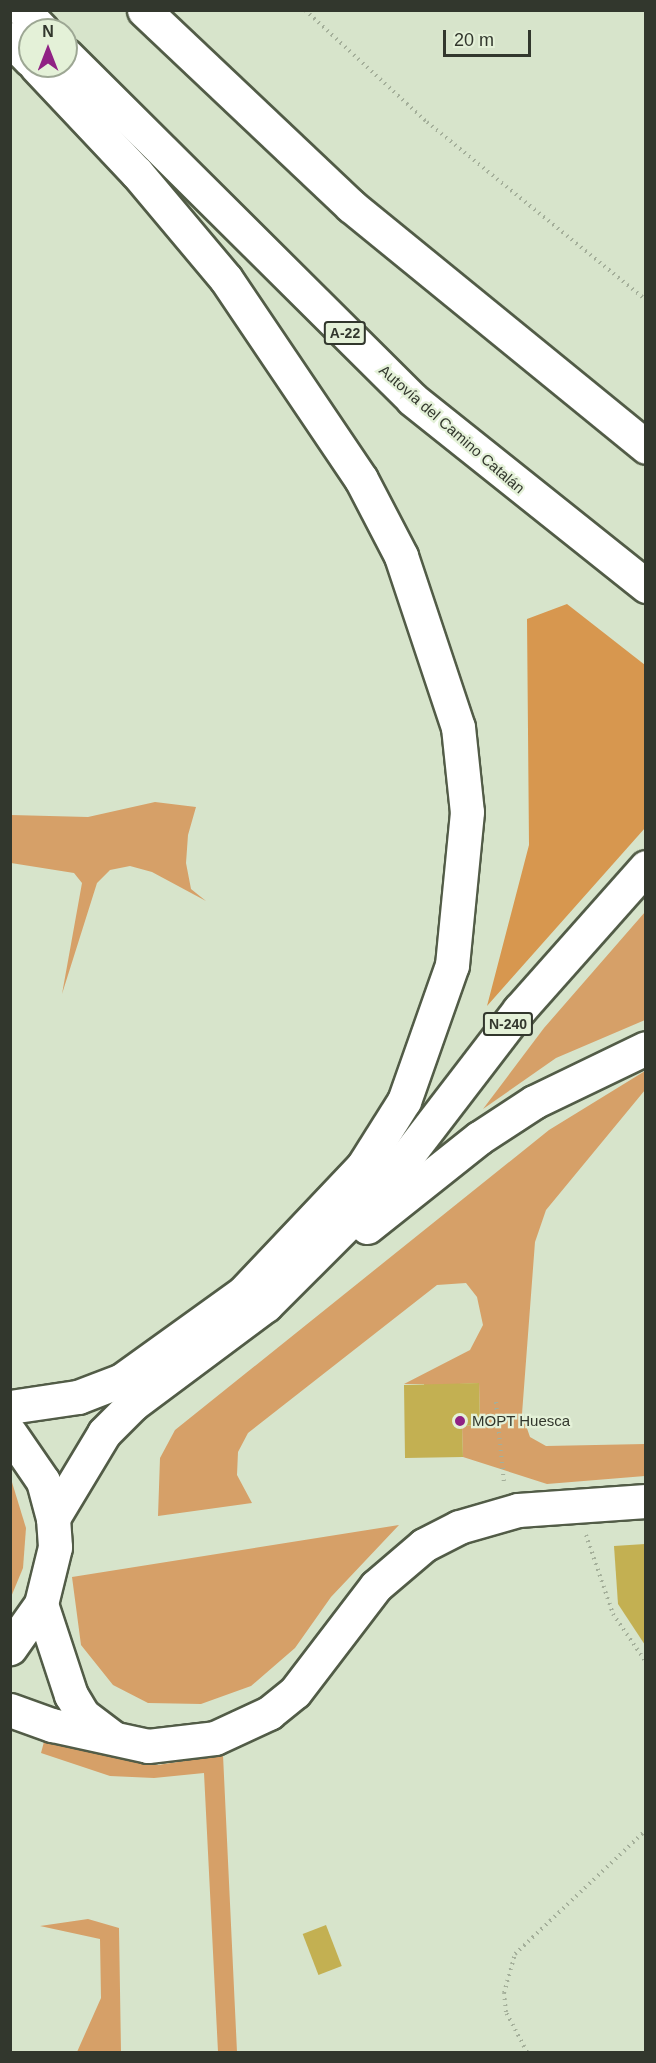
<!DOCTYPE html>
<meta charset="utf-8">
<style>
body{margin:0}
#map{position:relative;width:656px;height:2063px;overflow:hidden;background:#d7e4cb;font-family:Arial,sans-serif}
div>[style]{position:absolute}
.green>*{inset:0;background:#d6a068}
.forest>*{inset:0;background:#d7974f}
.building>*{inset:0;background:#c3b052;transform-origin:0 0}
.path>*{height:4px;margin-top:-2px;transform-origin:0;background:repeating-linear-gradient(90deg,#a4af9a 0 1.5px,transparent 0 6px)}
.roads{filter:drop-shadow(2px 0 #525c47) drop-shadow(-2px 0 #525c47) drop-shadow(0 2px #525c47) drop-shadow(0 -2px #525c47)}
.minor>*{height:33px;margin:-16.5px;padding:0 16.5px;transform-origin:16.5px;border-radius:16.5px;background:#fff}
.highway>*{height:33px;margin:-16.5px;padding:0 16.5px;transform-origin:16.5px;border-radius:16.5px;background:#fff}
.dots>*{width:16px;height:16px;translate:-50% -50%;box-sizing:border-box;border:3px solid #e4f1d8;border-radius:50%}
span{translate:-50% -50%;white-space:nowrap;text-align:center;line-height:1.15;-webkit-text-stroke:4.5px #e4f1d8;paint-order:stroke}
.shield-label span{padding:2px 4px;background:#e4f1d8;border:2px solid;border-radius:4px;-webkit-text-stroke-width:0}
.shield-label{font-size:14px;color:#32372d;font-weight:700}
.street-label{font-size:15px;color:#32372d}
.poi-label{font-size:15px;color:#32372d}
.left{translate:0 -50%;text-align:left}
.frame{position:absolute;inset:0;border:12px solid #32372d;pointer-events:none}
.north{position:absolute;left:18px;top:18px;width:60px;height:60px;box-sizing:border-box;background:#e4f1d8;border:2px solid #9da794;border-radius:50%;rotate:0deg;font-size:16px;font-weight:700;line-height:24px;text-align:center;color:#32372d}
.north::after{content:'';display:block;margin:auto;width:21px;height:27px;background:#902284;clip-path:polygon(50% 0,100% 100%,50% 72%,0 100%)}
.scale{position:absolute;left:443px;top:30px;width:88px;height:27px;box-sizing:border-box;border:3px solid #32372d;border-top:0;padding-left:8px;font-size:18px;line-height:21px;white-space:nowrap;color:#32372d;-webkit-text-stroke:4px #e4f1d8;paint-order:stroke}
</style>
<div id="map">
<div class="green">
<div style="clip-path:polygon(155px 802px,196px 807px,188px 835px,186px 863px,191px 889px,206px 901px,152px 872px,130px 866px,110px 870px,97px 883px,62px 994px,82px 883px,74px 873px,11px 863px,11px 815px,88px 817px)"></div>
<div style="clip-path:polygon(645px 912px,645px 1020px,556px 1058px,483px 1109px,544px 1028px)"></div>
<div style="clip-path:polygon(645px 1071px,645px 1090px,546px 1210px,535px 1242px,522px 1414px,530px 1437px,546px 1446px,645px 1444px,645px 1476px,547px 1484px,463px 1457px,462px 1426px,480px 1425px,479px 1383px,459px 1384px,425px 1401px,424px 1384px,404px 1384px,470px 1350px,483px 1325px,477px 1297px,466px 1283px,437px 1285px,248px 1433px,238px 1452px,237px 1475px,252px 1503px,158px 1516px,160px 1458px,175px 1430px,549px 1130px)"></div>
<div style="clip-path:polygon(11px 1479px,26px 1528px,23px 1568px,11px 1597px)"></div>
<div style="clip-path:polygon(399px 1525px,331px 1597px,295px 1648px,251px 1686px,201px 1704px,148px 1703px,113px 1685px,81px 1645px,72px 1577px)"></div>
<div style="clip-path:polygon(45px 1738px,158px 1765px,223px 1755px,237px 2052px,218px 2052px,204px 1773px,154px 1778px,110px 1776px,41px 1753px)"></div>
<div style="clip-path:polygon(88px 1919px,119px 1928px,121px 2052px,77px 2052px,101px 1998px,100px 1939px,40px 1926px)"></div>
</div>
<div class="forest">
<div style="clip-path:polygon(567px 604px,645px 665px,645px 828px,487px 1006px,529px 845px,527px 619px)"></div>
</div>
<div class="building">
<div style="clip-path:polygon(479px 1383px,480px 1425px,462px 1426px,463px 1457px,405px 1458px,404px 1385px)"></div>
<div style="clip-path:polygon(645px 1544px,645px 1645px,618px 1604px,614px 1546px)"></div>
<div style="left:326px;top:1925px;width:44px;height:25px;rotate:69deg"></div>
</div>
<div class="path">
<div style="left:305px;top:10px;width:166px;rotate:42.6deg"></div>
<div style="left:427px;top:122px;width:282px;rotate:39.1deg"></div>
<div style="left:496px;top:1402px;width:81px;rotate:84.4deg"></div>
<div style="left:586px;top:1535px;width:83px;rotate:71.1deg"></div>
<div style="left:613px;top:1614px;width:58px;rotate:55.5deg"></div>
<div style="left:527px;top:2052px;width:45px;rotate:-117.7deg"></div>
<div style="left:506px;top:2012px;width:19px;rotate:-96deg"></div>
<div style="left:504px;top:1993px;width:41px;rotate:-74.2deg"></div>
<div style="left:515px;top:1954px;width:180px;rotate:-43.4deg"></div>
</div>
<div class="roads">
<div class="minor">
<div style="left:41px;top:1604px;width:96px;rotate:71.8deg"></div>
<div style="left:71px;top:1695px;width:23px;rotate:59deg"></div>
<div style="left:83px;top:1715px;width:36px;rotate:37deg"></div>
<div style="left:10px;top:1710px;width:45px;rotate:19.7deg"></div>
<div style="left:52px;top:1725px;width:98px;rotate:12.3deg"></div>
<div style="left:148px;top:1746px;width:67px;rotate:-6.8deg"></div>
<div style="left:215px;top:1738px;width:60px;rotate:-24.8deg"></div>
<div style="left:269px;top:1713px;width:33px;rotate:-39deg"></div>
<div style="left:295px;top:1692px;width:133px;rotate:-52.6deg"></div>
<div style="left:376px;top:1586px;width:63px;rotate:-40.5deg"></div>
<div style="left:424px;top:1545px;width:39px;rotate:-27deg"></div>
<div style="left:459px;top:1527px;width:61px;rotate:-16.1deg"></div>
<div style="left:518px;top:1510px;width:128px;rotate:-4deg"></div>
</div>
<div class="highway">
<div style="left:23px;top:10px;width:28px;rotate:46deg"></div>
<div style="left:144px;top:10px;width:285px;rotate:43.4deg"></div>
<div style="left:351px;top:206px;width:381px;rotate:39.2deg"></div>
<div style="left:10px;top:39px;width:29px;rotate:46deg"></div>
<div style="left:66px;top:55px;width:488px;rotate:44.8deg"></div>
<div style="left:412px;top:399px;width:300px;rotate:38.6deg"></div>
<div style="left:36px;top:66px;width:147px;rotate:46.7deg"></div>
<div style="left:137px;top:173px;width:138px;rotate:50deg"></div>
<div style="left:226px;top:279px;width:241px;rotate:56deg"></div>
<div style="left:361px;top:479px;width:87px;rotate:62.5deg"></div>
<div style="left:401px;top:556px;width:180px;rotate:71.6deg"></div>
<div style="left:458px;top:727px;width:85px;rotate:84deg"></div>
<div style="left:467px;top:812px;width:154px;rotate:95.6deg"></div>
<div style="left:452px;top:965px;width:144px;rotate:109.4deg"></div>
<div style="left:404px;top:1101px;width:77px;rotate:122.2deg"></div>
<div style="left:363px;top:1166px;width:173px;rotate:133.4deg"></div>
<div style="left:367px;top:1227px;width:143px;rotate:-38.5deg"></div>
<div style="left:479px;top:1138px;width:66px;rotate:-33.2deg"></div>
<div style="left:534px;top:1102px;width:124px;rotate:-25.7deg"></div>
<div style="left:10px;top:1407px;width:69px;rotate:-8.4deg"></div>
<div style="left:78px;top:1397px;width:47px;rotate:-21.1deg"></div>
<div style="left:122px;top:1380px;width:173px;rotate:-35.8deg"></div>
<div style="left:10px;top:1433px;width:58px;rotate:55.5deg"></div>
<div style="left:43px;top:1481px;width:38px;rotate:75deg"></div>
<div style="left:53px;top:1518px;width:29px;rotate:86deg"></div>
<div style="left:55px;top:1547px;width:59px;rotate:103.8deg"></div>
<div style="left:41px;top:1604px;width:54px;rotate:125.2deg"></div>
<div style="left:53px;top:1518px;width:99px;rotate:-59deg"></div>
<div style="left:104px;top:1433px;width:41px;rotate:-45deg"></div>
<div style="left:133px;top:1404px;width:166px;rotate:-36.7deg"></div>
<div style="left:266px;top:1305px;width:163px;rotate:-45deg"></div>
<div style="left:381px;top:1190px;width:227px;rotate:-52.5deg"></div>
<div style="left:519px;top:1010px;width:191px;rotate:-48.4deg"></div>
</div>
</div>
<div class="dots">
<div style="left:460px;top:1421px;background:#902284"></div>
</div>
<div class="shield-label">
<span style="left:345px;top:333px">A-22</span>
<span style="left:508px;top:1024px">N-240</span>
</div>
<div class="street-label">
<span style="left:452px;top:429px;rotate:41deg">Autovía del Camino Catalán</span>
</div>
<div class="poi-label">
<span class="left" style="left:472px;top:1421px">MOPT Huesca</span>
</div>
<div class="frame"></div>
<div class="north">N</div>
<div class="scale">20 m</div>
</div>
